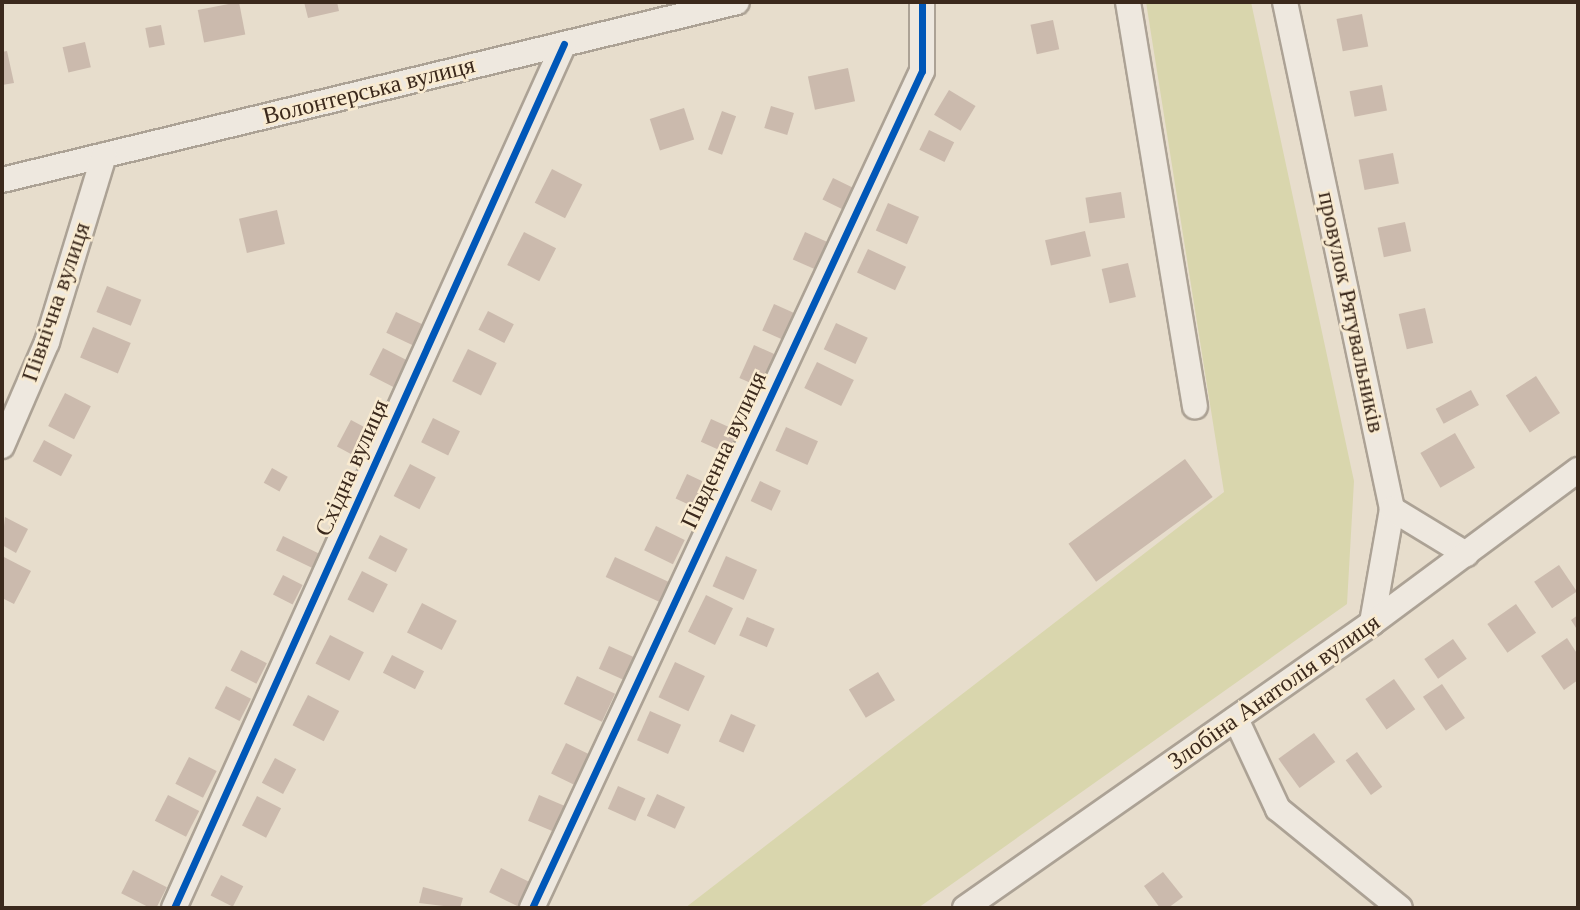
<!DOCTYPE html>
<meta charset="utf-8">
<style>
body{margin:0}
#map{position:relative;width:1580px;height:910px;overflow:hidden;background:#e7ddcc;font-family:Georgia,serif}
div>[style]{position:absolute}
.green>*{inset:0;background:#d9d6ad}
.building>*{inset:0;background:#cbbaad;transform-origin:0 0}
.roads{filter:drop-shadow(2px 0 #aca295) drop-shadow(-2px 0 #aca295) drop-shadow(0 2px #aca295) drop-shadow(0 -2px #aca295)}
.street>*{height:24px;margin:-12px;padding:0 12px;transform-origin:12px;border-radius:12px;background:#eee8df}
.cycleway>*{height:7px;margin:-3.5px;padding:0 3.5px;transform-origin:3.5px;border-radius:3.5px;background:#0057b8}
span{translate:-50% -50%;white-space:nowrap;text-align:center;line-height:1.15;-webkit-text-stroke:5px #f9ebd1;paint-order:stroke}
.street-label{font-size:24px;color:#3b291c}
.frame{position:absolute;inset:0;border:4px solid #3b291c;pointer-events:none}
</style>
<div id="map">
<div class="green">
<div style="clip-path:polygon(1146px 2px,1251px 2px,1354px 481px,1347px 604px,918px 908px,685px 908px,1224px 492px)"></div>
</div>
<div class="building">
<div style="left:239px;top:2px;width:33px;height:42px;rotate:79deg"></div>
<div style="clip-path:polygon(304px 2px,337px 2px,339px 11px,308px 18px)"></div>
<div style="left:1362px;top:14px;width:33px;height:26px;rotate:79deg"></div>
<div style="left:1053px;top:20px;width:30px;height:23px;rotate:78deg"></div>
<div style="left:161px;top:25px;width:20px;height:16px;rotate:79deg"></div>
<div style="left:85px;top:42px;width:26px;height:23px;rotate:77deg"></div>
<div style="clip-path:polygon(7px 51px,14px 83px,2px 85px,2px 52px)"></div>
<div style="left:848px;top:68px;width:34px;height:41px;rotate:78deg"></div>
<div style="left:1382px;top:85px;width:26px;height:33px;rotate:79deg"></div>
<div style="left:949px;top:90px;width:31px;height:29px;rotate:31deg"></div>
<div style="left:771px;top:106px;width:24px;height:23px;rotate:17deg"></div>
<div style="left:684px;top:108px;width:33px;height:36px;rotate:72deg"></div>
<div style="left:722px;top:111px;width:15px;height:41px;rotate:20deg"></div>
<div style="left:929px;top:130px;width:28px;height:22px;rotate:26deg"></div>
<div style="left:1393px;top:153px;width:31px;height:35px;rotate:79deg"></div>
<div style="left:552px;top:169px;width:34px;height:38px;rotate:27deg"></div>
<div style="left:833px;top:178px;width:28px;height:24px;rotate:26deg"></div>
<div style="left:1121px;top:192px;width:26px;height:36px;rotate:81deg"></div>
<div style="left:888px;top:203px;width:34px;height:30px;rotate:24deg"></div>
<div style="left:277px;top:210px;width:35px;height:39px;rotate:77deg"></div>
<div style="left:1405px;top:222px;width:30px;height:28px;rotate:78deg"></div>
<div style="left:1085px;top:231px;width:26px;height:41px;rotate:77deg"></div>
<div style="left:524px;top:232px;width:36px;height:37px;rotate:27deg"></div>
<div style="left:805px;top:232px;width:30px;height:30px;rotate:24deg"></div>
<div style="left:868px;top:249px;width:42px;height:26px;rotate:25deg"></div>
<div style="left:1128px;top:263px;width:35px;height:27px;rotate:77deg"></div>
<div style="left:107px;top:286px;width:37px;height:28px;rotate:22deg"></div>
<div style="left:774px;top:304px;width:30px;height:29px;rotate:24deg"></div>
<div style="left:1425px;top:308px;width:36px;height:27px;rotate:77deg"></div>
<div style="left:488px;top:311px;width:29px;height:21px;rotate:27deg"></div>
<div style="left:396px;top:312px;width:35px;height:23px;rotate:25deg"></div>
<div style="left:836px;top:323px;width:35px;height:29px;rotate:25deg"></div>
<div style="left:93px;top:327px;width:41px;height:33px;rotate:23deg"></div>
<div style="left:754px;top:345px;width:27px;height:36px;rotate:24deg"></div>
<div style="left:383px;top:348px;width:28px;height:30px;rotate:27deg"></div>
<div style="left:468px;top:349px;width:32px;height:36px;rotate:26deg"></div>
<div style="left:817px;top:362px;width:41px;height:29px;rotate:26deg"></div>
<div style="left:1536px;top:376px;width:44px;height:36px;rotate:57deg"></div>
<div style="left:1471px;top:390px;width:17px;height:40px;rotate:62deg"></div>
<div style="left:65px;top:393px;width:29px;height:37px;rotate:27deg"></div>
<div style="left:433px;top:418px;width:30px;height:27px;rotate:26deg"></div>
<div style="left:711px;top:419px;width:36px;height:25px;rotate:24deg"></div>
<div style="left:351px;top:420px;width:26px;height:30px;rotate:28deg"></div>
<div style="left:786px;top:427px;width:35px;height:26px;rotate:24deg"></div>
<div style="left:1455px;top:433px;width:40px;height:40px;rotate:60deg"></div>
<div style="left:44px;top:440px;width:32px;height:24px;rotate:28deg"></div>
<div style="left:1185px;top:459px;width:47px;height:144px;rotate:54deg"></div>
<div style="left:410px;top:464px;width:29px;height:36px;rotate:27deg"></div>
<div style="left:272px;top:468px;width:18px;height:17px;rotate:29deg"></div>
<div style="left:687px;top:474px;width:33px;height:27px;rotate:25deg"></div>
<div style="left:760px;top:481px;width:23px;height:22px;rotate:25deg"></div>
<div style="clip-path:polygon(5px 517px,28px 529px,16px 553px,2px 545px)"></div>
<div style="left:656px;top:526px;width:32px;height:27px;rotate:26deg"></div>
<div style="left:380px;top:535px;width:31px;height:26px;rotate:27deg"></div>
<div style="left:283px;top:536px;width:41px;height:16px;rotate:26deg"></div>
<div style="clip-path:polygon(2px 556px,31px 571px,14px 604px,2px 598px)"></div>
<div style="left:726px;top:556px;width:34px;height:33px;rotate:24deg"></div>
<div style="left:615px;top:557px;width:63px;height:22px;rotate:25deg"></div>
<div style="left:1559px;top:565px;width:32px;height:30px;rotate:56deg"></div>
<div style="left:362px;top:571px;width:29px;height:32px;rotate:27deg"></div>
<div style="left:283px;top:575px;width:22px;height:22px;rotate:27deg"></div>
<div style="left:706px;top:595px;width:30px;height:41px;rotate:26deg"></div>
<div style="left:422px;top:603px;width:39px;height:33px;rotate:27deg"></div>
<div style="left:1516px;top:604px;width:35px;height:35px;rotate:55deg"></div>
<div style="clip-path:polygon(1578px 615px,1578px 631px,1571px 620px)"></div>
<div style="left:747px;top:617px;width:30px;height:20px;rotate:23deg"></div>
<div style="left:330px;top:635px;width:38px;height:32px;rotate:27deg"></div>
<div style="clip-path:polygon(1567px 638px,1578px 655px,1578px 680px,1564px 690px,1541px 656px)"></div>
<div style="left:1453px;top:639px;width:24px;height:35px;rotate:55deg"></div>
<div style="left:609px;top:646px;width:27px;height:25px;rotate:24deg"></div>
<div style="left:241px;top:650px;width:29px;height:23px;rotate:27deg"></div>
<div style="left:392px;top:655px;width:36px;height:20px;rotate:27deg"></div>
<div style="left:675px;top:662px;width:33px;height:39px;rotate:25deg"></div>
<div style="left:878px;top:672px;width:33px;height:34px;rotate:59deg"></div>
<div style="left:577px;top:676px;width:42px;height:31px;rotate:25deg"></div>
<div style="left:1394px;top:679px;width:37px;height:35px;rotate:55deg"></div>
<div style="left:1442px;top:684px;width:41px;height:23px;rotate:56deg"></div>
<div style="left:226px;top:686px;width:28px;height:25px;rotate:27deg"></div>
<div style="left:308px;top:695px;width:35px;height:34px;rotate:27deg"></div>
<div style="left:650px;top:711px;width:34px;height:32px;rotate:24deg"></div>
<div style="left:731px;top:714px;width:27px;height:30px;rotate:24deg"></div>
<div style="left:1314px;top:733px;width:36px;height:44px;rotate:54deg"></div>
<div style="left:566px;top:743px;width:28px;height:34px;rotate:26deg"></div>
<div style="left:1357px;top:752px;width:43px;height:14px;rotate:54deg"></div>
<div style="left:189px;top:757px;width:31px;height:30px;rotate:27deg"></div>
<div style="left:275px;top:758px;width:24px;height:28px;rotate:28deg"></div>
<div style="left:618px;top:786px;width:30px;height:25px;rotate:24deg"></div>
<div style="left:657px;top:794px;width:31px;height:24px;rotate:25deg"></div>
<div style="left:168px;top:795px;width:35px;height:29px;rotate:27deg"></div>
<div style="left:539px;top:795px;width:30px;height:28px;rotate:23deg"></div>
<div style="left:257px;top:796px;width:27px;height:33px;rotate:27deg"></div>
<div style="left:501px;top:868px;width:34px;height:27px;rotate:26deg"></div>
<div style="left:133px;top:870px;width:38px;height:26px;rotate:27deg"></div>
<div style="clip-path:polygon(1163px 872px,1183px 897px,1168px 908px,1160px 908px,1144px 886px)"></div>
<div style="left:221px;top:875px;width:25px;height:23px;rotate:27deg"></div>
<div style="clip-path:polygon(423px 887px,463px 898px,460px 908px,419px 903px)"></div>
</div>
<div class="roads">
<div class="street">
<div style="left:1128px;top:2px;width:410px;rotate:80.6deg"></div>
<div style="left:1285px;top:2px;width:518px;rotate:78.08deg"></div>
<div style="left:1392px;top:509px;width:116px;rotate:100deg"></div>
<div style="left:2px;top:180px;width:756px;rotate:-13.61deg"></div>
<div style="left:2px;top:446px;width:113px;rotate:-66.6deg"></div>
<div style="left:47px;top:342px;width:195px;rotate:-73deg"></div>
<div style="left:1392px;top:509px;width:87px;rotate:31.3deg"></div>
<div style="left:1236px;top:719px;width:99px;rotate:65deg"></div>
<div style="left:1278px;top:809px;width:157px;rotate:39.1deg"></div>
<div style="left:174px;top:908px;width:948px;rotate:-65.71deg"></div>
<div style="left:532px;top:908px;width:923px;rotate:-65.02deg"></div>
<div style="left:922px;top:71px;width:69px;rotate:-90deg"></div>
<div style="left:965px;top:908px;width:497px;rotate:-35deg"></div>
<div style="left:1372px;top:623px;width:257px;rotate:-36.6deg"></div>
</div>
</div>
<div class="cycleway">
<div style="left:174px;top:908px;width:948px;rotate:-65.71deg"></div>
<div style="left:532px;top:908px;width:923px;rotate:-65.02deg"></div>
<div style="left:922px;top:71px;width:69px;rotate:-90deg"></div>
</div>
<div class="street-label">
<span style="left:369px;top:91px;rotate:-14deg">Волонтерська вулиця</span>
<span style="left:56px;top:302px;rotate:-71deg">Північна вулиця</span>
<span style="left:1351px;top:312px;rotate:78deg">провулок Рятувальників</span>
<span style="left:724px;top:450px;rotate:-65deg">Південна вулиця</span>
<span style="left:352px;top:468px;rotate:-66deg">Східна вулиця</span>
<span style="left:1274px;top:692px;rotate:-35deg">Злобіна Анатолія вулиця</span>
</div>
<div class="frame"></div>
</div>
